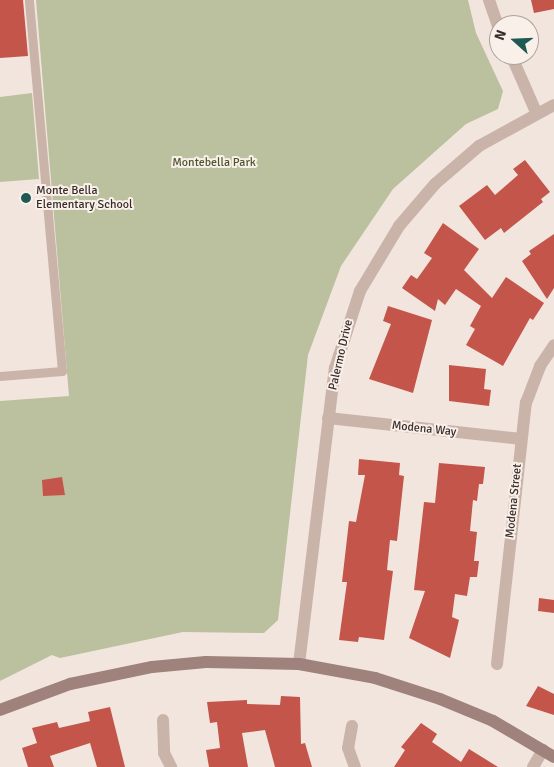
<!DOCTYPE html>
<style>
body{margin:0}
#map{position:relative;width:554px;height:767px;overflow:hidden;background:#f2e5de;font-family:Signika,sans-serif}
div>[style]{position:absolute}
.green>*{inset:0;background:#bbc19e}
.building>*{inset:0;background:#c4554a}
.lane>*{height:9px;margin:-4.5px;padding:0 4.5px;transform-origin:4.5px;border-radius:4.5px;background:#cab4aa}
.street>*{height:12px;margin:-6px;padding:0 6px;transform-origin:6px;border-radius:6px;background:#cab4aa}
.secondary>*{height:12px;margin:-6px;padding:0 6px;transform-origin:6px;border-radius:6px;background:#9e827b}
.dots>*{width:14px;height:14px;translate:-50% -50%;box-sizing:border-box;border:2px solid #faf0ea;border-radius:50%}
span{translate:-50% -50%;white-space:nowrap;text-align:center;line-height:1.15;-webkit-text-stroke:4px #faf0ea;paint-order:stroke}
.park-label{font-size:12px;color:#4d562d}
.poi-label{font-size:12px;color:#382c29}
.left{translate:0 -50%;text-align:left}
.street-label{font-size:12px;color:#382c29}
.north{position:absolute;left:489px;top:15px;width:50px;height:50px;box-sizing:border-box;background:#faf0ea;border:1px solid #aca29d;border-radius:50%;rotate:290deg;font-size:14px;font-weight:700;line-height:20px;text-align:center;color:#382c29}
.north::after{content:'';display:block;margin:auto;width:18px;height:22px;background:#1f5954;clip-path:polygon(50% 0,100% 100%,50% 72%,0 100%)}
</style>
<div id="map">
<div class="green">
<div style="clip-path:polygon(36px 0,468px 0,476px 33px,503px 91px,498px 109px,466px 124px,393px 189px,341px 266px,308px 355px,278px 620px,264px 633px,183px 632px,60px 658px,52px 655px,0 681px,0 401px,69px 396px)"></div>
<div style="clip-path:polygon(32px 93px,39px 179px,0 182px,0 97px)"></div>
</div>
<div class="building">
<div style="clip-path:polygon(0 0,23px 0,28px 56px,0 58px)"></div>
<div style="clip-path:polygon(531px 0,554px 0,554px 9px,534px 13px)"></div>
<div style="clip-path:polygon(525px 160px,550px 192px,541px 199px,543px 202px,504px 233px,501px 228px,485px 240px,459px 206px,487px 185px,495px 195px,518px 175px,513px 169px)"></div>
<div style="clip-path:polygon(443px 223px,479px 249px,464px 270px,492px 298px,506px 277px,544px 303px,533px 320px,530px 318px,503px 366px,466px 345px,475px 329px,470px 326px,481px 306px,456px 289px,445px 305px,438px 299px,435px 311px,402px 288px,411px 275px,417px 279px,432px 258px,424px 253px)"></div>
<div style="clip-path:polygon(554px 234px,554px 288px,547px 299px,522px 261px,531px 254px,529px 251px)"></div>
<div style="clip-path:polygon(388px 306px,432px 320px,413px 393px,369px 379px,391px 324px,383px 321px)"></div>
<div style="clip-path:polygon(449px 365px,486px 369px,484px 389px,491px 390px,489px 406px,449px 401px)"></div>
<div style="clip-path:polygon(359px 459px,400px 463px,399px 475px,404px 476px,397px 541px,390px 540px,387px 570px,393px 571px,384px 640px,359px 637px,358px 642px,339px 640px,347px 582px,342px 582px,349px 521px,356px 522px,365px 475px,358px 475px)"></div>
<div style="clip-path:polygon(439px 463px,485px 467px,483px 484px,479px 484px,477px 501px,473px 500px,470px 531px,477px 532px,474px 561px,479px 561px,477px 577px,470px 577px,467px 596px,455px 594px,452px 617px,459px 620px,450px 658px,409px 638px,425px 591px,414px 590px,424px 502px,435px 503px)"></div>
<div style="clip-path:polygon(62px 477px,65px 495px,43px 496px,42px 480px)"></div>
<div style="clip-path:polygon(539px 598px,554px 600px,554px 613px,538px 611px)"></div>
<div style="clip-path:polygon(538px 686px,554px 694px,554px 715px,526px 706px)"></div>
<div style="clip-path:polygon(281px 696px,300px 697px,301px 744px,305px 743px,312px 767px,275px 767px,265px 730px,242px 733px,248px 767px,209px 767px,206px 750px,220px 748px,217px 722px,210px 723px,207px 702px,247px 700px,247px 704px,280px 705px)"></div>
<div style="clip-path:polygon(110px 707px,125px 767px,97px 767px,90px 743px,50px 756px,54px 767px,28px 767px,22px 748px,37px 743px,32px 728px,57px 722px,59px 728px,90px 721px,88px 712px)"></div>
<div style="clip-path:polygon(421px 723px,437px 734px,432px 742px,461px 762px,469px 749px,498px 767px,394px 767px,405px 750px,401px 747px)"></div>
</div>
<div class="lane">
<div style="left:0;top:376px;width:62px;rotate:-4.6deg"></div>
<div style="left:62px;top:371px;width:372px;rotate:-95.1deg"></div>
</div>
<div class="street">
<div style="left:489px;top:0;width:31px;rotate:71deg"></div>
<div style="left:511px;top:55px;width:62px;rotate:66.3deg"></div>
<div style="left:328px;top:418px;width:194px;rotate:6.2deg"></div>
<div style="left:299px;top:664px;width:298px;rotate:-83.1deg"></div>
<div style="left:335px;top:368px;width:81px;rotate:-72deg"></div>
<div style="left:360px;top:291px;width:76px;rotate:-59deg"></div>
<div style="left:399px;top:226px;width:55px;rotate:-49.4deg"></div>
<div style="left:435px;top:184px;width:58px;rotate:-40.8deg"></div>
<div style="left:479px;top:146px;width:85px;rotate:-28.7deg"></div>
<div style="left:497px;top:664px;width:263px;rotate:-83.7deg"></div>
<div style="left:526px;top:403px;width:40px;rotate:-69deg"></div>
<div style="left:540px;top:366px;width:25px;rotate:-56deg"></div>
<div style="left:163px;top:720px;width:33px;rotate:88deg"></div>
<div style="left:164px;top:753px;width:16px;rotate:63deg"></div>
<div style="left:352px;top:726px;width:22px;rotate:100deg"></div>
<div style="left:348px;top:748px;width:20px;rotate:70deg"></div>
<div style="left:533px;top:767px;width:20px;rotate:-60deg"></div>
</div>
<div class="secondary">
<div style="left:0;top:710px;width:75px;rotate:-20.4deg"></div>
<div style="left:70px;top:684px;width:84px;rotate:-11.7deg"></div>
<div style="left:152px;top:667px;width:54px;rotate:-5.3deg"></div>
<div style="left:206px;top:662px;width:93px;rotate:1.2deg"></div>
<div style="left:299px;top:664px;width:77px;rotate:10.4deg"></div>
<div style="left:375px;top:678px;width:68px;rotate:17.9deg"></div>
<div style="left:440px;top:699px;width:57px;rotate:22.5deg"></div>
<div style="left:493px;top:721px;width:71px;rotate:30.5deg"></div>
</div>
<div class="dots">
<div style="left:26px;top:198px;background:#1f5954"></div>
</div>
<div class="park-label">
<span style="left:214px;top:163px">Montebella Park</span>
</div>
<div class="poi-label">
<span class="left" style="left:36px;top:198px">Monte Bella<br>Elementary School</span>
</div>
<div class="street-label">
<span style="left:341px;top:355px;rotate:-77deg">Palermo Drive</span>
<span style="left:424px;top:429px;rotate:6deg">Modena Way</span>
<span style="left:514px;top:501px;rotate:-84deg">Modena Street</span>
</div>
<div class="north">N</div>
</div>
